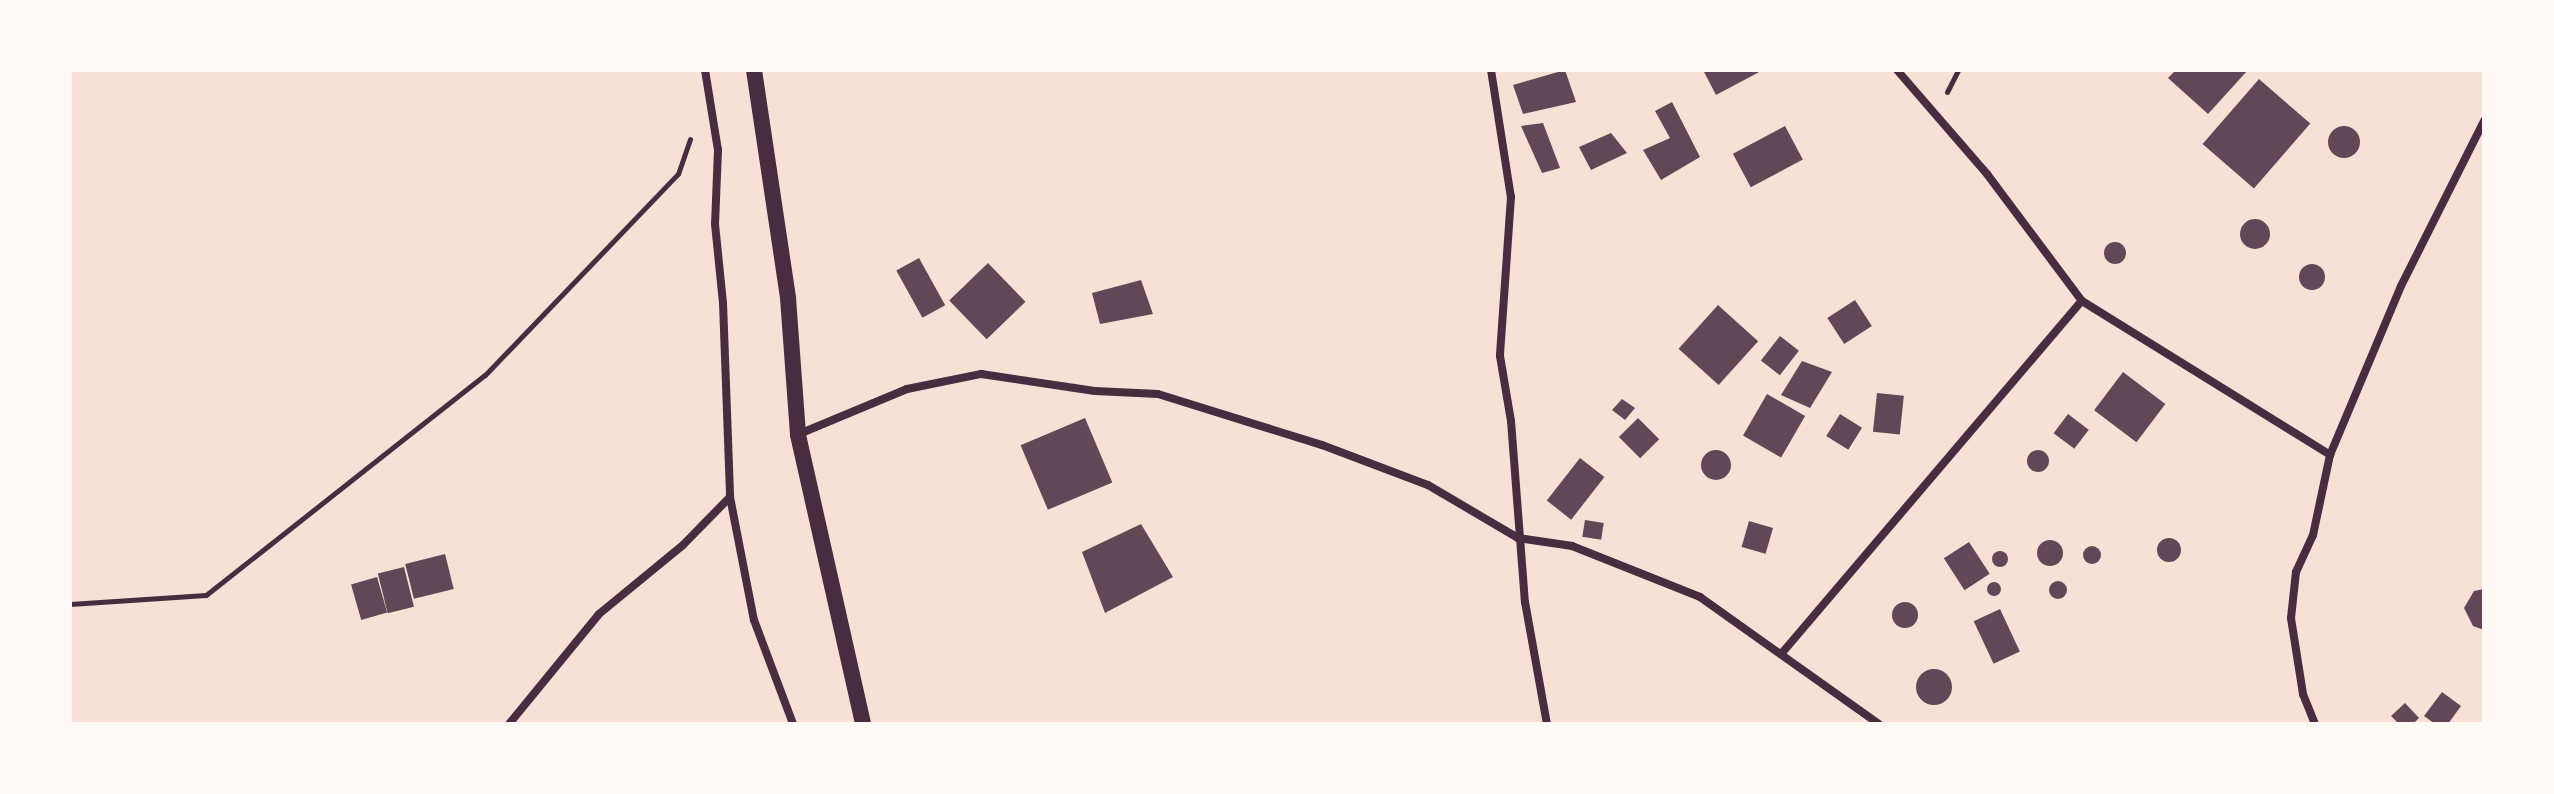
<!DOCTYPE html>
<style>
body{margin:0}
#map{position:relative;width:2554px;height:794px;overflow:hidden;background:#f7e1d7;font-family:"Public Sans",sans-serif}
div>[style]{position:absolute}
.building>*{inset:0;background:#644757;transform-origin:0 0}
.round{border-radius:50%}
.path>*{height:5px;margin:-2.5px;padding:0 2.5px;transform-origin:2.5px;border-radius:2.5px;background:#4a2c40}
.minor>*{height:8px;margin:-4px;padding:0 4px;transform-origin:4px;border-radius:4px;background:#4a2c40}
.secondary>*{height:16px;margin:-8px;padding:0 8px;transform-origin:8px;border-radius:8px;background:#4a2c40}
span{translate:-50% -50%;white-space:nowrap;text-align:center;line-height:1.15;-webkit-text-stroke:7px #fffaf5;paint-order:stroke}
.frame{position:absolute;inset:0;border:72px solid #fffaf5;pointer-events:none}
</style>
<div id="map">
<div class="building">
<div style="clip-path:polygon(1565px 70px,1576px 102px,1523px 114px,1513px 85px)"></div>
<div style="clip-path:polygon(1703px 70px,1763px 70px,1716px 95px)"></div>
<div style="clip-path:polygon(2176px 70px,2248px 70px,2208px 114px,2168px 78px)"></div>
<div style="left:2259px;top:79px;width:68px;height:86px;rotate:41deg"></div>
<div style="clip-path:polygon(1672px 102px,1700px 157px,1661px 180px,1643px 150px,1670px 138px,1655px 111px)"></div>
<div style="clip-path:polygon(1543px 123px,1560px 168px,1542px 173px,1521px 126px)"></div>
<div style="left:1785px;top:126px;width:38px;height:59px;rotate:62deg"></div>
<div class="round" style="left:2328px;top:126px;width:32px;height:32px"></div>
<div style="clip-path:polygon(1611px 133px,1627px 153px,1591px 170px,1579px 147px)"></div>
<div class="round" style="left:2240px;top:219px;width:30px;height:30px"></div>
<div class="round" style="left:2104px;top:242px;width:22px;height:22px"></div>
<div style="left:919px;top:258px;width:54px;height:26px;rotate:61deg"></div>
<div style="left:988px;top:263px;width:54px;height:54px;rotate:46deg"></div>
<div class="round" style="left:2299px;top:264px;width:26px;height:26px"></div>
<div style="clip-path:polygon(1141px 280px,1153px 314px,1100px 324px,1092px 293px)"></div>
<div style="left:1855px;top:300px;width:31px;height:33px;rotate:57deg"></div>
<div style="left:1718px;top:305px;width:54px;height:59px;rotate:42deg"></div>
<div style="left:1780px;top:336px;width:24px;height:31px;rotate:38deg"></div>
<div style="clip-path:polygon(1802px 361px,1832px 372px,1810px 408px,1781px 395px)"></div>
<div style="left:2123px;top:372px;width:53px;height:48px;rotate:37deg"></div>
<div style="left:1877px;top:393px;width:27px;height:39px;rotate:6deg"></div>
<div style="left:1767px;top:394px;width:44px;height:48px;rotate:30deg"></div>
<div style="clip-path:polygon(1622px 399px,1635px 408px,1625px 420px,1612px 410px)"></div>
<div style="left:1840px;top:414px;width:26px;height:26px;rotate:32deg"></div>
<div style="left:2068px;top:414px;width:26px;height:24px;rotate:37deg"></div>
<div style="left:1085px;top:418px;width:70px;height:70px;rotate:67deg"></div>
<div style="left:1638px;top:418px;width:30px;height:27px;rotate:45deg"></div>
<div class="round" style="left:2027px;top:450px;width:22px;height:22px"></div>
<div class="round" style="left:1701px;top:450px;width:30px;height:30px"></div>
<div style="left:1580px;top:458px;width:31px;height:54px;rotate:38deg"></div>
<div style="left:1585px;top:520px;width:19px;height:17px;rotate:9deg"></div>
<div style="left:1749px;top:521px;width:25px;height:27px;rotate:16deg"></div>
<div style="clip-path:polygon(1141px 524px,1173px 577px,1105px 613px,1082px 552px)"></div>
<div class="round" style="left:2157px;top:538px;width:24px;height:24px"></div>
<div class="round" style="left:2037px;top:540px;width:26px;height:26px"></div>
<div style="left:1969px;top:542px;width:38px;height:30px;rotate:57deg"></div>
<div class="round" style="left:2083px;top:546px;width:18px;height:18px"></div>
<div class="round" style="left:1992px;top:551px;width:16px;height:16px"></div>
<div style="left:445px;top:554px;width:36px;height:41px;rotate:76deg"></div>
<div style="left:404px;top:567px;width:41px;height:27px;rotate:76deg"></div>
<div style="left:377px;top:577px;width:37px;height:27px;rotate:74deg"></div>
<div class="round" style="left:2049px;top:581px;width:18px;height:18px"></div>
<div class="round" style="left:1987px;top:582px;width:14px;height:14px"></div>
<div style="clip-path:polygon(2484px 589px,2484px 630px,2473px 626px,2464px 608px,2474px 591px)"></div>
<div class="round" style="left:1892px;top:602px;width:26px;height:26px"></div>
<div style="left:2000px;top:609px;width:47px;height:29px;rotate:65deg"></div>
<div class="round" style="left:1916px;top:669px;width:36px;height:36px"></div>
<div style="clip-path:polygon(2442px 692px,2461px 706px,2448px 724px,2435px 724px,2424px 716px)"></div>
<div style="clip-path:polygon(2405px 703px,2419px 718px,2413px 724px,2399px 724px,2391px 716px)"></div>
</div>
<div class="path">
<div style="left:1947px;top:92px;width:25px;rotate:-63deg"></div>
<div style="left:70px;top:604px;width:136px;rotate:-3.8deg"></div>
<div style="left:206px;top:595px;width:355px;rotate:-38.3deg"></div>
<div style="left:485px;top:375px;width:279px;rotate:-46.2deg"></div>
<div style="left:678px;top:174px;width:37px;rotate:-71deg"></div>
</div>
<div class="minor">
<div style="left:705px;top:70px;width:81px;rotate:80.8deg"></div>
<div style="left:718px;top:150px;width:74px;rotate:92.3deg"></div>
<div style="left:715px;top:224px;width:79px;rotate:84.2deg"></div>
<div style="left:723px;top:303px;width:194px;rotate:87.9deg"></div>
<div style="left:730px;top:497px;width:125px;rotate:79deg"></div>
<div style="left:754px;top:620px;width:111px;rotate:69.4deg"></div>
<div style="left:1491px;top:70px;width:129px;rotate:81.1deg"></div>
<div style="left:1511px;top:197px;width:159px;rotate:94deg"></div>
<div style="left:1500px;top:356px;width:66px;rotate:80.4deg"></div>
<div style="left:1511px;top:421px;width:182px;rotate:85.6deg"></div>
<div style="left:1525px;top:602px;width:124px;rotate:79.8deg"></div>
<div style="left:1897px;top:70px;width:138px;rotate:49.1deg"></div>
<div style="left:1987px;top:174px;width:159px;rotate:53.2deg"></div>
<div style="left:2082px;top:301px;width:292px;rotate:31.8deg"></div>
<div style="left:799px;top:434px;width:117px;rotate:-22.6deg"></div>
<div style="left:907px;top:389px;width:76px;rotate:-11.5deg"></div>
<div style="left:981px;top:374px;width:115px;rotate:8.5deg"></div>
<div style="left:1095px;top:391px;width:63px;rotate:2.7deg"></div>
<div style="left:1158px;top:394px;width:172px;rotate:17.3deg"></div>
<div style="left:1322px;top:445px;width:113px;rotate:20.7deg"></div>
<div style="left:1428px;top:485px;width:104px;rotate:30.5deg"></div>
<div style="left:1518px;top:538px;width:55px;rotate:8.4deg"></div>
<div style="left:1572px;top:546px;width:138px;rotate:21.7deg"></div>
<div style="left:1700px;top:597px;width:219px;rotate:35.4deg"></div>
<div style="left:1782px;top:653px;width:462px;rotate:-49.6deg"></div>
<div style="left:509px;top:724px;width:142px;rotate:-50.7deg"></div>
<div style="left:599px;top:614px;width:109px;rotate:-39.4deg"></div>
<div style="left:683px;top:545px;width:67px;rotate:-45.6deg"></div>
<div style="left:2315px;top:724px;width:32px;rotate:-112deg"></div>
<div style="left:2303px;top:694px;width:77px;rotate:-99deg"></div>
<div style="left:2291px;top:618px;width:46px;rotate:-83.8deg"></div>
<div style="left:2296px;top:572px;width:41px;rotate:-65.3deg"></div>
<div style="left:2313px;top:535px;width:82px;rotate:-78deg"></div>
<div style="left:2330px;top:455px;width:183px;rotate:-67.2deg"></div>
<div style="left:2401px;top:286px;width:185px;rotate:-63.3deg"></div>
</div>
<div class="secondary">
<div style="left:754px;top:70px;width:231px;rotate:81.5deg"></div>
<div style="left:788px;top:298px;width:137px;rotate:85.8deg"></div>
<div style="left:798px;top:435px;width:296px;rotate:77.3deg"></div>
</div>
<div class="frame"></div>
</div>
